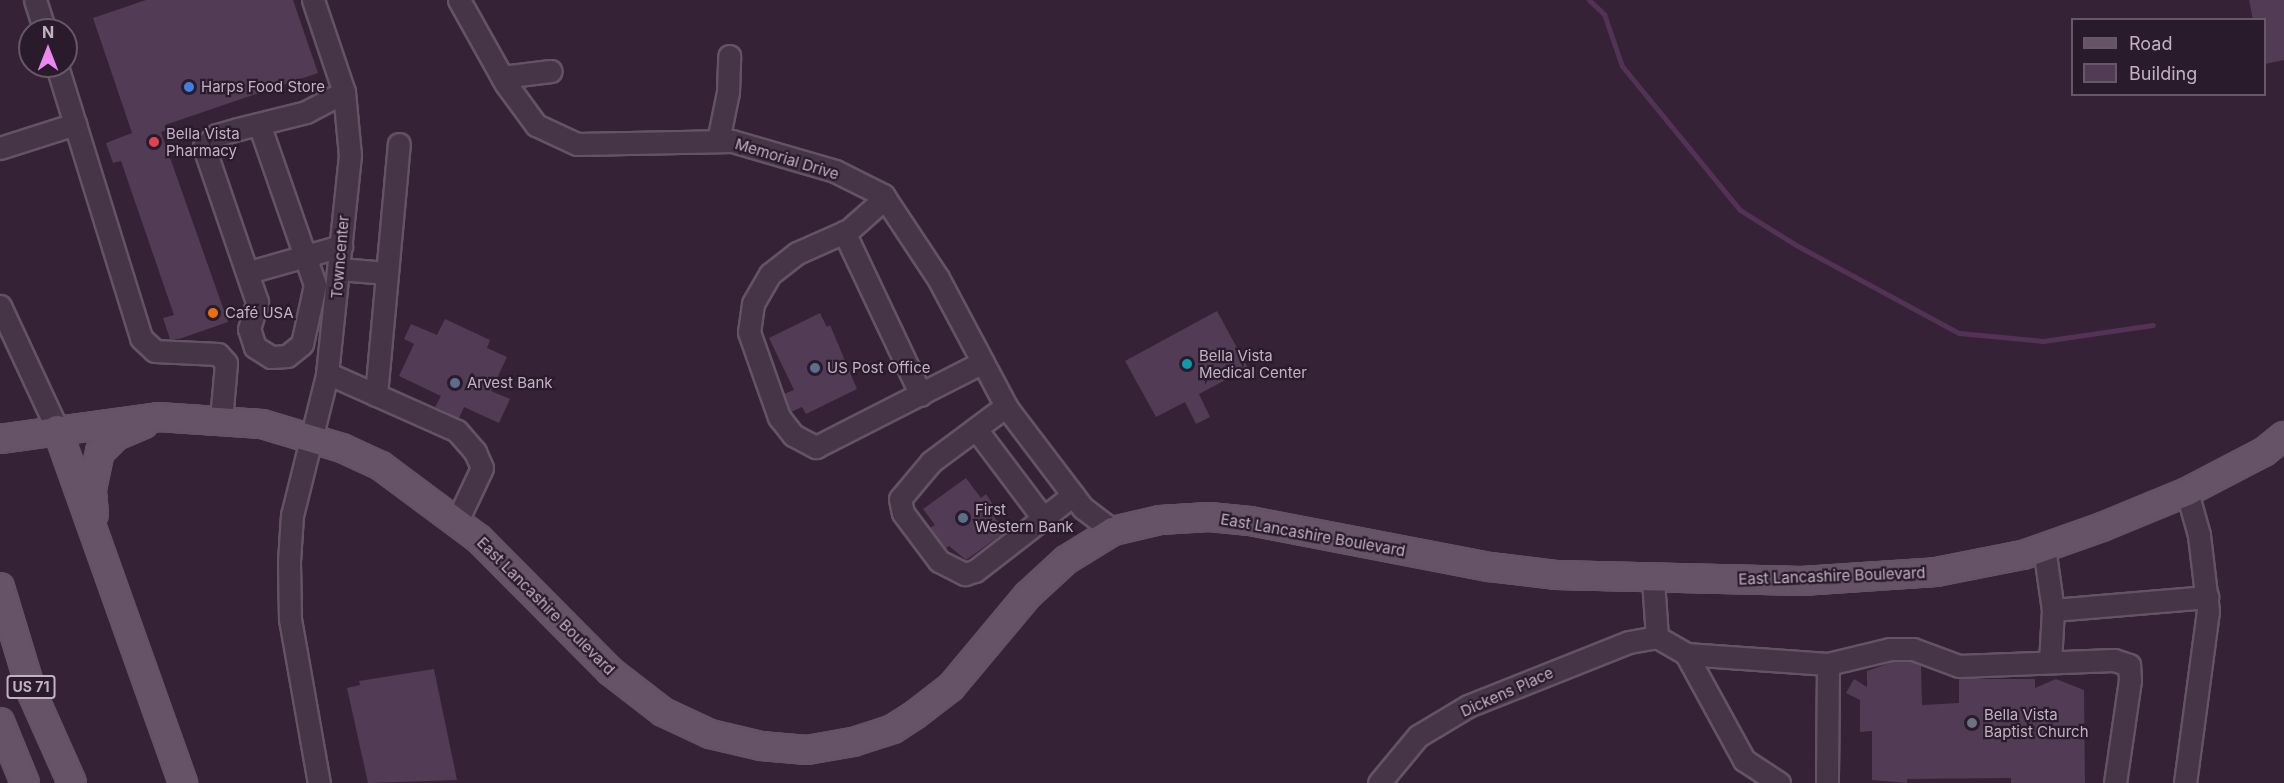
<!DOCTYPE html>
<meta charset="utf-8">
<style>
body{margin:0}
#map{position:relative;width:2284px;height:783px;overflow:hidden;background:#352236;font-family:Inter,sans-serif}
div>[style]{position:absolute}
.stream>*{height:5px;margin:-2.5px;padding:0 2.5px;transform-origin:2.5px;border-radius:2.5px;background:#533256}
.building>*{inset:0;background:#523b54}
.roads{filter:drop-shadow(2px 0 #645365) drop-shadow(-2px 0 #645365) drop-shadow(0 2px #645365) drop-shadow(0 -2px #645365)}
.minor>*{height:21px;margin:-10.5px;padding:0 10.5px;transform-origin:10.5px;border-radius:10.5px;background:#463547}
.major>*{height:26px;margin:-13px;padding:0 13px;transform-origin:13px;border-radius:13px;background:#665367}
.dots>*{width:16px;height:16px;translate:-50% -50%;box-sizing:border-box;border:3px solid #2a1b2c;border-radius:50%}
span{translate:-50% -50%;white-space:nowrap;text-align:center;line-height:1.15;-webkit-text-stroke:4.5px #2a1b2c;paint-order:stroke}
.shield-label span{padding:2px 4px;background:#2a1b2c;border:2px solid;border-radius:4px;-webkit-text-stroke-width:0}
.shield-label{font-size:14px;color:#c3b0c3;font-weight:700}
.poi-label{font-size:15px;color:#c3b0c3}
.left{translate:0 -50%;text-align:left}
.street-label{font-size:15px;color:#c3b0c3}
.legend{position:absolute;left:2071px;top:18px;width:195px;height:78px;box-sizing:border-box;background:#2a1b2c;border:2px solid #675768;margin:0;padding:8px 10px;list-style:none;font-size:18px;color:#c3b0c3}
.legend li{display:flex;align-items:center;gap:12px;height:30px}
.legend b{width:30px;border:2px solid #675768}
.north{position:absolute;left:18px;top:18px;width:60px;height:60px;box-sizing:border-box;background:#2a1b2c;border:2px solid #675768;border-radius:50%;rotate:0deg;font-size:16px;font-weight:700;line-height:24px;text-align:center;color:#c3b0c3}
.north::after{content:'';display:block;margin:auto;width:21px;height:27px;background:#ec89f0;clip-path:polygon(50% 0,100% 100%,50% 72%,0 100%)}
</style>
<div id="map">
<div class="stream">
<div style="left:1589px;top:0;width:21px;rotate:43deg"></div>
<div style="left:1604px;top:14px;width:55px;rotate:70.9deg"></div>
<div style="left:1622px;top:66px;width:186px;rotate:50.7deg"></div>
<div style="left:1740px;top:210px;width:66px;rotate:32deg"></div>
<div style="left:1796px;top:245px;width:185px;rotate:28.4deg"></div>
<div style="left:1959px;top:333px;width:84px;rotate:5.4deg"></div>
<div style="left:2043px;top:341px;width:111px;rotate:-8.3deg"></div>
</div>
<div class="building">
<div style="clip-path:polygon(146px 0,293px 0,318px 73px,165px 125px,167px 130px,161px 132px,228px 322px,179px 339px,170px 339px,163px 318px,174px 315px,121px 161px,113px 163px,106px 143px,132px 133px,93px 18px)"></div>
<div style="clip-path:polygon(2249px 0,2284px 0,2284px 60px,2265px 64px,2265px 20px,2253px 20px)"></div>
<div style="clip-path:polygon(1217px 311px,1248px 368px,1199px 394px,1210px 417px,1196px 424px,1185px 402px,1156px 417px,1125px 361px)"></div>
<div style="clip-path:polygon(820px 313px,827px 327px,830px 325px,857px 389px,806px 414px,802px 407px,791px 412px,784px 394px,794px 390px,769px 338px)"></div>
<div style="clip-path:polygon(445px 319px,490px 340px,487px 348px,507px 357px,491px 391px,510px 399px,499px 423px,464px 407px,459px 418px,435px 407px,441px 396px,399px 376px,414px 344px,404px 339px,411px 324px,437px 335px)"></div>
<div style="clip-path:polygon(966px 478px,981px 498px,986px 494px,995px 508px,991px 512px,1005px 532px,966px 560px,949px 546px,946px 548px,930px 528px,935px 525px,923px 509px)"></div>
<div style="clip-path:polygon(1911px 662px,1921px 666px,1922px 705px,1959px 703px,1959px 679px,2035px 679px,2035px 688px,2056px 679px,2084px 690px,2085px 783px,2011px 783px,2011px 778px,1907px 779px,1907px 783px,1872px 780px,1872px 731px,1860px 732px,1860px 700px,1846px 693px,1854px 679px,1867px 687px,1867px 671px,1892px 662px)"></div>
<div style="clip-path:polygon(434px 669px,457px 780px,368px 783px,347px 688px,360px 685px,359px 681px)"></div>
</div>
<div class="roads">
<div class="minor">
<div style="left:35px;top:0;width:32px;rotate:72deg"></div>
<div style="left:313px;top:0;width:97px;rotate:71.4deg"></div>
<div style="left:344px;top:92px;width:63px;rotate:84.6deg"></div>
<div style="left:350px;top:155px;width:221px;rotate:96deg"></div>
<div style="left:327px;top:375px;width:144px;rotate:104deg"></div>
<div style="left:292px;top:515px;width:47px;rotate:93.7deg"></div>
<div style="left:289px;top:562px;width:57px;rotate:89deg"></div>
<div style="left:290px;top:619px;width:167px;rotate:80deg"></div>
<div style="left:459px;top:0;width:96px;rotate:60.8deg"></div>
<div style="left:506px;top:84px;width:51px;rotate:53.8deg"></div>
<div style="left:536px;top:125px;width:45px;rotate:24.9deg"></div>
<div style="left:577px;top:144px;width:155px;rotate:-1.1deg"></div>
<div style="left:732px;top:141px;width:107px;rotate:16.2deg"></div>
<div style="left:835px;top:171px;width:54px;rotate:26.6deg"></div>
<div style="left:883px;top:195px;width:100px;rotate:56.5deg"></div>
<div style="left:938px;top:278px;width:147px;rotate:62deg"></div>
<div style="left:1007px;top:408px;width:126px;rotate:52.8deg"></div>
<div style="left:1083px;top:508px;width:38px;rotate:37deg"></div>
<div style="left:57px;top:66px;width:285px;rotate:72.8deg"></div>
<div style="left:141px;top:338px;width:19px;rotate:43deg"></div>
<div style="left:155px;top:351px;width:63px;rotate:2.7deg"></div>
<div style="left:218px;top:354px;width:12px;rotate:48deg"></div>
<div style="left:226px;top:363px;width:57px;rotate:95deg"></div>
<div style="left:502px;top:77px;width:49px;rotate:-7deg"></div>
<div style="left:259px;top:124px;width:170px;rotate:70.8deg"></div>
<div style="left:315px;top:285px;width:60px;rotate:102.4deg"></div>
<div style="left:302px;top:344px;width:19px;rotate:141deg"></div>
<div style="left:287px;top:356px;width:16px;rotate:176deg"></div>
<div style="left:271px;top:357px;width:19px;rotate:-148deg"></div>
<div style="left:255px;top:347px;width:19px;rotate:-108deg"></div>
<div style="left:249px;top:329px;width:28px;rotate:-73deg"></div>
<div style="left:257px;top:302px;width:164px;rotate:-108.9deg"></div>
<div style="left:204px;top:147px;width:18px;rotate:-43deg"></div>
<div style="left:217px;top:135px;width:22px;rotate:-16deg"></div>
<div style="left:238px;top:129px;width:70px;rotate:-14deg"></div>
<div style="left:306px;top:112px;width:43px;rotate:-27.8deg"></div>
<div style="left:718px;top:141px;width:50px;rotate:-78.5deg"></div>
<div style="left:728px;top:92px;width:36px;rotate:-88deg"></div>
<div style="left:0;top:148px;width:79px;rotate:-17.7deg"></div>
<div style="left:885px;top:198px;width:48px;rotate:138.4deg"></div>
<div style="left:849px;top:230px;width:57px;rotate:156.1deg"></div>
<div style="left:797px;top:253px;width:34px;rotate:142deg"></div>
<div style="left:770px;top:274px;width:34px;rotate:120deg"></div>
<div style="left:753px;top:304px;width:28px;rotate:98deg"></div>
<div style="left:749px;top:332px;width:90px;rotate:70.6deg"></div>
<div style="left:779px;top:417px;width:23px;rotate:52deg"></div>
<div style="left:793px;top:435px;width:26px;rotate:28deg"></div>
<div style="left:816px;top:447px;width:187px;rotate:-27deg"></div>
<div style="left:844px;top:232px;width:180px;rotate:64.7deg"></div>
<div style="left:339px;top:269px;width:48px;rotate:4.8deg"></div>
<div style="left:249px;top:272px;width:96px;rotate:-15.8deg"></div>
<div style="left:0;top:306px;width:136px;rotate:65.1deg"></div>
<div style="left:327px;top:373px;width:142px;rotate:24deg"></div>
<div style="left:457px;top:431px;width:28px;rotate:49deg"></div>
<div style="left:475px;top:452px;width:17px;rotate:66deg"></div>
<div style="left:482px;top:468px;width:59px;rotate:115.3deg"></div>
<div style="left:376px;top:395px;width:252px;rotate:-84.8deg"></div>
<div style="left:1006px;top:406px;width:94px;rotate:143.3deg"></div>
<div style="left:931px;top:462px;width:48px;rotate:130deg"></div>
<div style="left:900px;top:499px;width:14px;rotate:78deg"></div>
<div style="left:903px;top:513px;width:60px;rotate:53.1deg"></div>
<div style="left:939px;top:561px;width:29px;rotate:27deg"></div>
<div style="left:965px;top:574px;width:10px;rotate:-17deg"></div>
<div style="left:975px;top:571px;width:124px;rotate:-37.8deg"></div>
<div style="left:976px;top:429px;width:111px;rotate:53deg"></div>
<div style="left:2044px;top:547px;width:64px;rotate:81.9deg"></div>
<div style="left:2053px;top:610px;width:155px;rotate:-4.8deg"></div>
<div style="left:1653px;top:580px;width:57px;rotate:86deg"></div>
<div style="left:1657px;top:637px;width:34px;rotate:30deg"></div>
<div style="left:1686px;top:654px;width:121px;rotate:61.3deg"></div>
<div style="left:1744px;top:760px;width:42px;rotate:33.3deg"></div>
<div style="left:1686px;top:654px;width:142px;rotate:4deg"></div>
<div style="left:1828px;top:664px;width:119px;rotate:90.5deg"></div>
<div style="left:2050px;top:662px;width:52px;rotate:-86.7deg"></div>
<div style="left:1828px;top:664px;width:64px;rotate:-13.6deg"></div>
<div style="left:1890px;top:649px;width:23px"></div>
<div style="left:1913px;top:649px;width:49px;rotate:20.3deg"></div>
<div style="left:1959px;top:666px;width:155px;rotate:-2.2deg"></div>
<div style="left:2114px;top:660px;width:16px;rotate:18deg"></div>
<div style="left:2129px;top:665px;width:15px;rotate:86deg"></div>
<div style="left:2130px;top:680px;width:104px;rotate:98.3deg"></div>
<div style="left:1379px;top:783px;width:61px;rotate:-50.3deg"></div>
<div style="left:1418px;top:736px;width:58px;rotate:-31deg"></div>
<div style="left:1468px;top:706px;width:173px;rotate:-21.7deg"></div>
<div style="left:1629px;top:642px;width:28px;rotate:-10deg"></div>
<div style="left:2185px;top:783px;width:174px;rotate:-82.4deg"></div>
<div style="left:2208px;top:611px;width:77px;rotate:-96.8deg"></div>
<div style="left:2199px;top:535px;width:45px;rotate:-105.6deg"></div>
</div>
<div class="major">
<div style="left:57px;top:429px;width:376px;rotate:70.4deg"></div>
<div style="left:0;top:439px;width:160px;rotate:-7.9deg"></div>
<div style="left:158px;top:417px;width:104px;rotate:3.9deg"></div>
<div style="left:262px;top:424px;width:84px;rotate:16.7deg"></div>
<div style="left:342px;top:448px;width:43px;rotate:24.8deg"></div>
<div style="left:381px;top:466px;width:122px;rotate:36.7deg"></div>
<div style="left:479px;top:539px;width:186px;rotate:45.2deg"></div>
<div style="left:610px;top:671px;width:67px;rotate:37.7deg"></div>
<div style="left:663px;top:712px;width:52px;rotate:25.1deg"></div>
<div style="left:710px;top:734px;width:52px;rotate:13.2deg"></div>
<div style="left:761px;top:746px;width:46px;rotate:5deg"></div>
<div style="left:807px;top:750px;width:47px;rotate:-9.9deg"></div>
<div style="left:853px;top:742px;width:42px;rotate:-18deg"></div>
<div style="left:893px;top:729px;width:27px;rotate:-33deg"></div>
<div style="left:916px;top:714px;width:44px;rotate:-37.6deg"></div>
<div style="left:951px;top:687px;width:120px;rotate:-50.1deg"></div>
<div style="left:1028px;top:595px;width:52px;rotate:-42.6deg"></div>
<div style="left:1066px;top:560px;width:55px;rotate:-31.7deg"></div>
<div style="left:1113px;top:531px;width:48px;rotate:-13.2deg"></div>
<div style="left:1160px;top:520px;width:49px;rotate:-3.5deg"></div>
<div style="left:1209px;top:517px;width:41px;rotate:5.6deg"></div>
<div style="left:1250px;top:521px;width:244px;rotate:10.9deg"></div>
<div style="left:1490px;top:567px;width:66px;rotate:6.9deg"></div>
<div style="left:1556px;top:575px;width:246px;rotate:1.4deg"></div>
<div style="left:1802px;top:581px;width:134px;rotate:-3.8deg"></div>
<div style="left:1936px;top:572px;width:89px;rotate:-11.1deg"></div>
<div style="left:2023px;top:555px;width:84px;rotate:-19.5deg"></div>
<div style="left:2102px;top:527px;width:92px;rotate:-22.4deg"></div>
<div style="left:2187px;top:492px;width:87px;rotate:-27.5deg"></div>
<div style="left:2264px;top:452px;width:26px;rotate:-39deg"></div>
<div style="left:94px;top:514px;width:25px;rotate:-95deg"></div>
<div style="left:92px;top:489px;width:38px;rotate:-78deg"></div>
<div style="left:100px;top:452px;width:23px;rotate:-45deg"></div>
<div style="left:116px;top:436px;width:30px;rotate:-23deg"></div>
<div style="left:0;top:587px;width:111px;rotate:73.2deg"></div>
<div style="left:32px;top:693px;width:98px;rotate:66deg"></div>
<div style="left:0;top:722px;width:66px;rotate:67.7deg"></div>
</div>
</div>
<div class="dots">
<div style="left:189px;top:87px;background:#3f7fe0"></div>
<div style="left:154px;top:142px;background:#e0444e"></div>
<div style="left:213px;top:313px;background:#e8710a"></div>
<div style="left:1187px;top:364px;background:#0f9aa8"></div>
<div style="left:815px;top:368px;background:#5c6f8a"></div>
<div style="left:455px;top:383px;background:#5c6f8a"></div>
<div style="left:963px;top:518px;background:#5c6f8a"></div>
<div style="left:1972px;top:723px;background:#6b7280"></div>
</div>
<div class="shield-label">
<span style="left:31px;top:687px">US 71</span>
</div>
<div class="poi-label">
<span class="left" style="left:201px;top:87px">Harps Food Store</span>
<span class="left" style="left:166px;top:142px">Bella Vista<br>Pharmacy</span>
<span class="left" style="left:225px;top:313px">Café USA</span>
<span class="left" style="left:1199px;top:364px">Bella Vista<br>Medical Center</span>
<span class="left" style="left:827px;top:368px">US Post Office</span>
<span class="left" style="left:467px;top:383px">Arvest Bank</span>
<span class="left" style="left:975px;top:518px">First<br>Western Bank</span>
<span class="left" style="left:1984px;top:723px">Bella Vista<br>Baptist Church</span>
</div>
<div class="street-label">
<span style="left:787px;top:159px;rotate:17deg">Memorial Drive</span>
<span style="left:340px;top:257px;rotate:-85deg">Towncenter</span>
<span style="left:1313px;top:535px;rotate:10deg">East Lancashire Boulevard</span>
<span style="left:1832px;top:576px;rotate:-2deg">East Lancashire Boulevard</span>
<span style="left:546px;top:606px;rotate:45deg">East Lancashire Boulevard</span>
<span style="left:1507px;top:692px;rotate:-24deg">Dickens Place</span>
</div>
<ul class="legend">
<li><b style="height:8px;background:#665367"></b>Road</li>
<li><b style="height:16px;background:#523b54"></b>Building</li>
</ul>
<div class="north">N</div>
</div>
